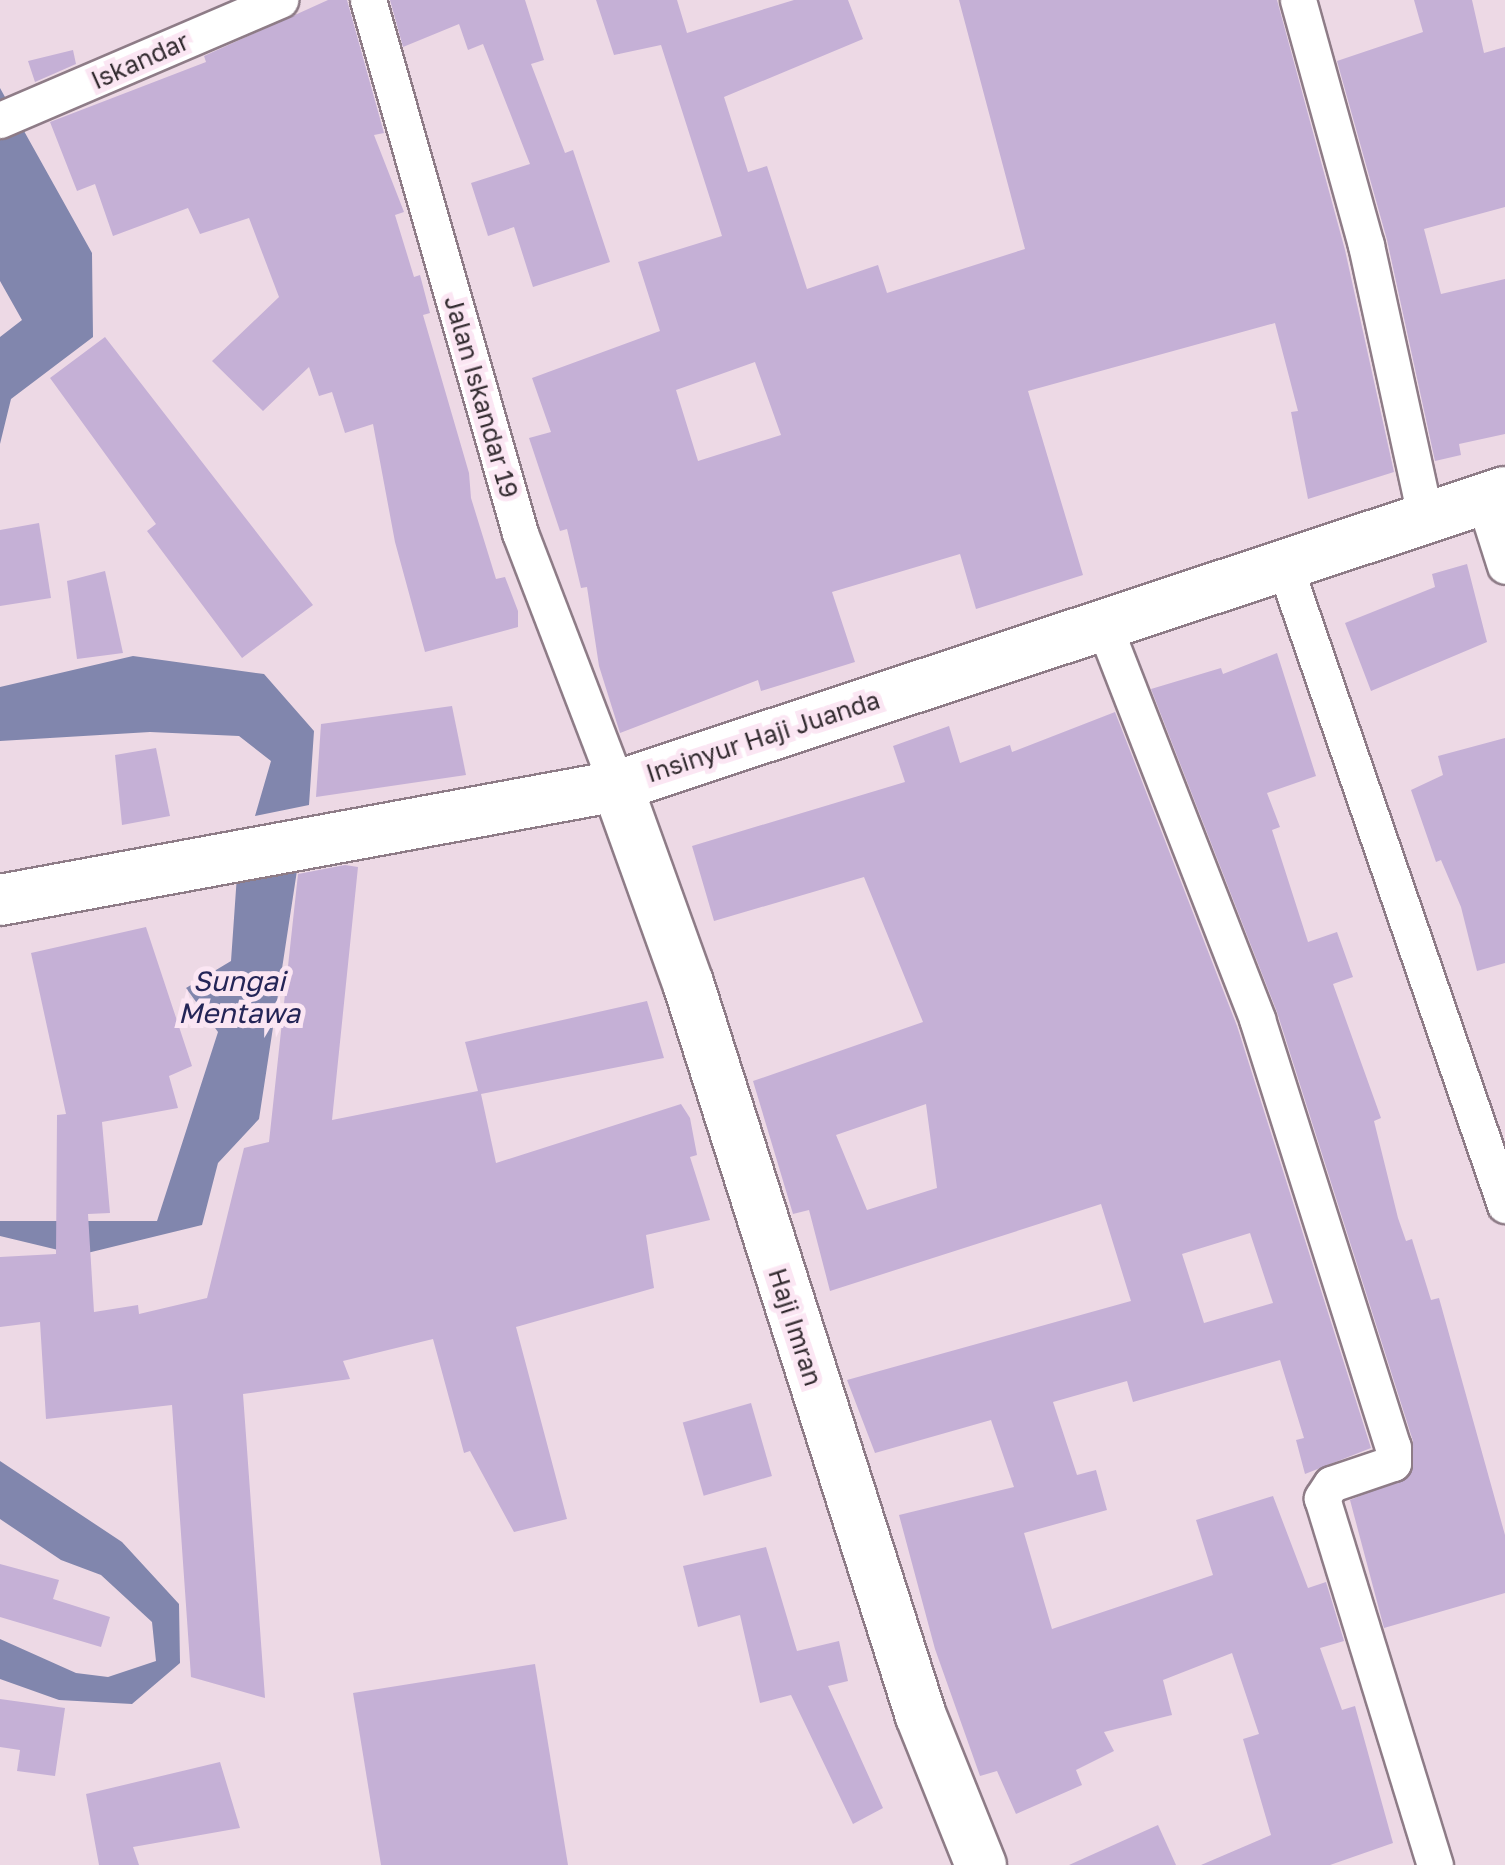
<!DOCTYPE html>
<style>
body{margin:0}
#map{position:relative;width:1505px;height:1865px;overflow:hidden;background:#edd9e5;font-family:"Golos Text",sans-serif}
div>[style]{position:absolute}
.water>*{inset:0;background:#8186ad}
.building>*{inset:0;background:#c5b0d6;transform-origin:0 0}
.roads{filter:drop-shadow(2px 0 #8e7c87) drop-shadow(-2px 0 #8e7c87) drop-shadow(0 2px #8e7c87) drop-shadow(0 -2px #8e7c87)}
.street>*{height:35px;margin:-17.5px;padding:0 17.5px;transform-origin:17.5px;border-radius:17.5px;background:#fff}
.secondary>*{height:50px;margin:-25px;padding:0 25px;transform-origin:25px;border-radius:25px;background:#fff}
span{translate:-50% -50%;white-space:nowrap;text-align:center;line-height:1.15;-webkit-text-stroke:10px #fbe6f3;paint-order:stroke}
.street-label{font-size:25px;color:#342c31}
.water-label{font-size:28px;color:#242557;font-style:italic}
</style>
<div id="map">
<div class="water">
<div style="clip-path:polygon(0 88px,92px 253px,93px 337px,11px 399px,0 444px,0 337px,22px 320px,0 281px)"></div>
<div style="clip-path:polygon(133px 656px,264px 674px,314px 731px,309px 805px,255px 816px,271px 761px,239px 736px,150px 732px,0 741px,0 687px)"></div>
<div style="clip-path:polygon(298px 864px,259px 1119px,218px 1163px,202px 1225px,79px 1255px,0 1236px,0 1221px,157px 1221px,218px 1032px,186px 988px,231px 961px,237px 875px)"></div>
<div style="clip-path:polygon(0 1461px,122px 1542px,179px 1604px,180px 1663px,132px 1704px,59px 1700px,0 1679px,0 1639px,76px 1673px,108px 1677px,156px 1661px,152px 1622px,101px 1575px,61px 1560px,0 1519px)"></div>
</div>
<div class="building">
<div style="clip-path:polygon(328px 0,347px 0,384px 133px,374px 135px,404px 212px,395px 215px,414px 277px,420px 275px,430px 313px,423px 315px,469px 473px,471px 498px,496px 579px,505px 577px,518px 611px,518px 627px,425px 652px,395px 542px,373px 424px,345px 433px,332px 392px,319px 396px,309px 367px,263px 411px,212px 361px,279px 297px,249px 218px,200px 234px,188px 208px,113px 236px,95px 184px,77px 191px,50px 122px,206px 62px,204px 56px)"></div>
<div style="clip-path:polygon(390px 0,525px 0,544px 60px,531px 64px,565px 153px,573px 150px,610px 262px,533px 287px,514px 227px,488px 236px,471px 183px,530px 164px,483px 44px,468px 50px,459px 24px,403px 47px)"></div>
<div style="clip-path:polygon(evenodd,596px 0,677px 0,687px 33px,794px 0,848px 0,863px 39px,724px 97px,748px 172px,767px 166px,807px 289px,878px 265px,887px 293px,1025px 249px,959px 0,1277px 0,1345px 250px,1394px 472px,1308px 499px,1291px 412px,1298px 411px,1275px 323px,1028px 391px,1083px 575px,976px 609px,960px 554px,832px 592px,855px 662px,761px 691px,758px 680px,620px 733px,599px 666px,587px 587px,581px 588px,567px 529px,560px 531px,529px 438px,551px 432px,532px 378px,660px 331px,638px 262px,722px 236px,661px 45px,614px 55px,596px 0,755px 362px,781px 435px,698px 461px,676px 390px,755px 362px)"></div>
<div style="clip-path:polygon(1414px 0,1472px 0,1484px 53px,1505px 47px,1505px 207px,1424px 229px,1441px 294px,1505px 279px,1505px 434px,1459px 444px,1461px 455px,1435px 461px,1387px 240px,1337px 61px,1423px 32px)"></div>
<div style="clip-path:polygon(73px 50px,76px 64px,35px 82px,28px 61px)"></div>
<div style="clip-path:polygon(105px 337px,313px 605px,242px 658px,147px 531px,156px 524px,50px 378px)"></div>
<div style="clip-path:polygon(39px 523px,51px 598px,0 606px,0 530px)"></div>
<div style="clip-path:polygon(1467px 564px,1487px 642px,1371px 691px,1345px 623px,1435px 587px,1432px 574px)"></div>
<div style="clip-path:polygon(105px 571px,123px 653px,77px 659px,67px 581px)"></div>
<div style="clip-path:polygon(1277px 653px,1316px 776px,1267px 793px,1280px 827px,1272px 830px,1308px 942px,1337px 932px,1353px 977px,1333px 984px,1381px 1118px,1374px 1121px,1398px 1218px,1406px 1241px,1412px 1239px,1431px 1300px,1439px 1298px,1505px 1535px,1505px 1593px,1384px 1628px,1350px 1500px,1409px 1476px,1413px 1441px,1277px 1012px,1151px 689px,1221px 668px,1223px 674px)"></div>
<div style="clip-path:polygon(452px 706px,466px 775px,316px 797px,321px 724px)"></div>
<div style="clip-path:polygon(evenodd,1115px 712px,1237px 1026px,1371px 1448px,1305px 1474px,1296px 1440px,1304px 1438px,1280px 1360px,1133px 1402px,1127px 1381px,1053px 1402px,1077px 1475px,1096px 1470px,1107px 1510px,1024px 1533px,1052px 1629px,1213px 1575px,1196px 1520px,1273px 1496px,1308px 1588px,1326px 1582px,1344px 1641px,1320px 1648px,1342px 1710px,1355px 1706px,1393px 1843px,1330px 1865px,1201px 1865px,1271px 1835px,1243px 1739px,1259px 1734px,1232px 1653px,1163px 1680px,1172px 1715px,1104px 1732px,1114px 1751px,1076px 1770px,1082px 1785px,1016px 1814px,997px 1771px,980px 1776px,935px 1649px,899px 1515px,1014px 1487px,991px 1420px,875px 1453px,847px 1380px,1131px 1301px,1101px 1204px,830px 1291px,809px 1210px,793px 1214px,753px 1081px,923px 1022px,864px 877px,714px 921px,692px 846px,905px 782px,893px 746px,949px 726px,960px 763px,1010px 745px,1012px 752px,1115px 712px,926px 1104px,937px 1188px,867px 1210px,836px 1135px,926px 1104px,1115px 712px,1250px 1233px,1273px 1303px,1204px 1323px,1182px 1254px,1250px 1233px)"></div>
<div style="clip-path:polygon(1505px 738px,1505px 963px,1477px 971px,1461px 907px,1441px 860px,1436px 862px,1411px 790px,1443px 775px,1438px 756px)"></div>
<div style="clip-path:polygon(156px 748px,170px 816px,122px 825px,115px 755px)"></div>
<div style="clip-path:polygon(345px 865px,358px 867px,332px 1120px,478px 1091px,465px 1042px,647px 1001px,664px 1058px,481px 1094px,496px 1163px,681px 1104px,690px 1118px,697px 1155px,690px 1157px,710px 1220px,646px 1235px,654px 1288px,516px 1327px,567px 1519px,514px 1532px,470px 1451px,464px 1453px,433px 1339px,343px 1361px,350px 1379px,243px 1394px,265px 1698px,191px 1677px,172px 1405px,46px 1419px,40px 1322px,0 1327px,0 1257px,56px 1254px,57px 1115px,66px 1114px,31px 953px,146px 927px,192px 1066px,169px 1076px,178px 1108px,102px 1122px,110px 1213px,88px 1214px,94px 1312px,138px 1305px,139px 1314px,207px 1298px,244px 1148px,269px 1142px,298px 874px)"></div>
<div style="left:751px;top:1403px;width:76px;height:71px;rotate:74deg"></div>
<div style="clip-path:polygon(766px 1547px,797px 1651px,839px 1641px,848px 1681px,828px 1686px,883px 1808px,853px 1824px,791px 1695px,760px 1703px,740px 1615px,698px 1627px,683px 1566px)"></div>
<div style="clip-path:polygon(0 1564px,59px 1580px,53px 1599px,110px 1617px,101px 1647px,0 1617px)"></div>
<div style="clip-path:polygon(535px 1664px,568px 1865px,381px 1865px,353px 1693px)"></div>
<div style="clip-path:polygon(0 1699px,65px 1708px,55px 1776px,17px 1771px,20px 1750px,0 1747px)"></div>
<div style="clip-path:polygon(220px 1762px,240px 1828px,133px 1847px,139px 1865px,99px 1865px,86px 1794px)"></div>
<div style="clip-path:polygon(1158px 1825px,1176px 1865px,1069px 1865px)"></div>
</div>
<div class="roads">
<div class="street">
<div style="left:368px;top:0;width:554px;rotate:74.08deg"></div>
<div style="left:520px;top:533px;width:271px;rotate:69deg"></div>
<div style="left:1298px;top:0;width:254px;rotate:74.5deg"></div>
<div style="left:1366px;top:245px;width:282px;rotate:77.7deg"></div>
<div style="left:0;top:120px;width:305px;rotate:-23.2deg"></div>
<div style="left:1484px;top:500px;width:69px;rotate:72.3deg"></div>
<div style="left:1285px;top:567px;width:675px;rotate:70.97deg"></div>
<div style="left:1104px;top:626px;width:422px;rotate:68.7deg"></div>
<div style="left:1257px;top:1019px;width:449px;rotate:72.4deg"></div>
<div style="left:1393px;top:1447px;width:16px;rotate:90deg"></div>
<div style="left:1393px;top:1463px;width:65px;rotate:161.3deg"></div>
<div style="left:1331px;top:1484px;width:17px;rotate:123deg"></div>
<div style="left:1322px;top:1498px;width:384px;rotate:72.9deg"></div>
</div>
<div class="secondary">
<div style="left:617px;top:786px;width:209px;rotate:70.2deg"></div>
<div style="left:688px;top:983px;width:769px;rotate:72.37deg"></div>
<div style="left:921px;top:1716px;width:161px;rotate:68.1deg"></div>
<div style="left:0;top:900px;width:627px;rotate:-10.47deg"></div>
<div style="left:617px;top:786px;width:935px;rotate:-18.32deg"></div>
</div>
</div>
<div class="street-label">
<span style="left:140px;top:61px;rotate:-24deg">Iskandar</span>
<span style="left:481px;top:397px;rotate:74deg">Jalan Iskandar 19</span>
<span style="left:763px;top:737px;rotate:-18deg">Insinyur Haji Juanda</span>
<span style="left:795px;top:1327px;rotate:72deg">Haji Imran</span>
</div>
<div class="water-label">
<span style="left:239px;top:997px">Sungai<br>Mentawa</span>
</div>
</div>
